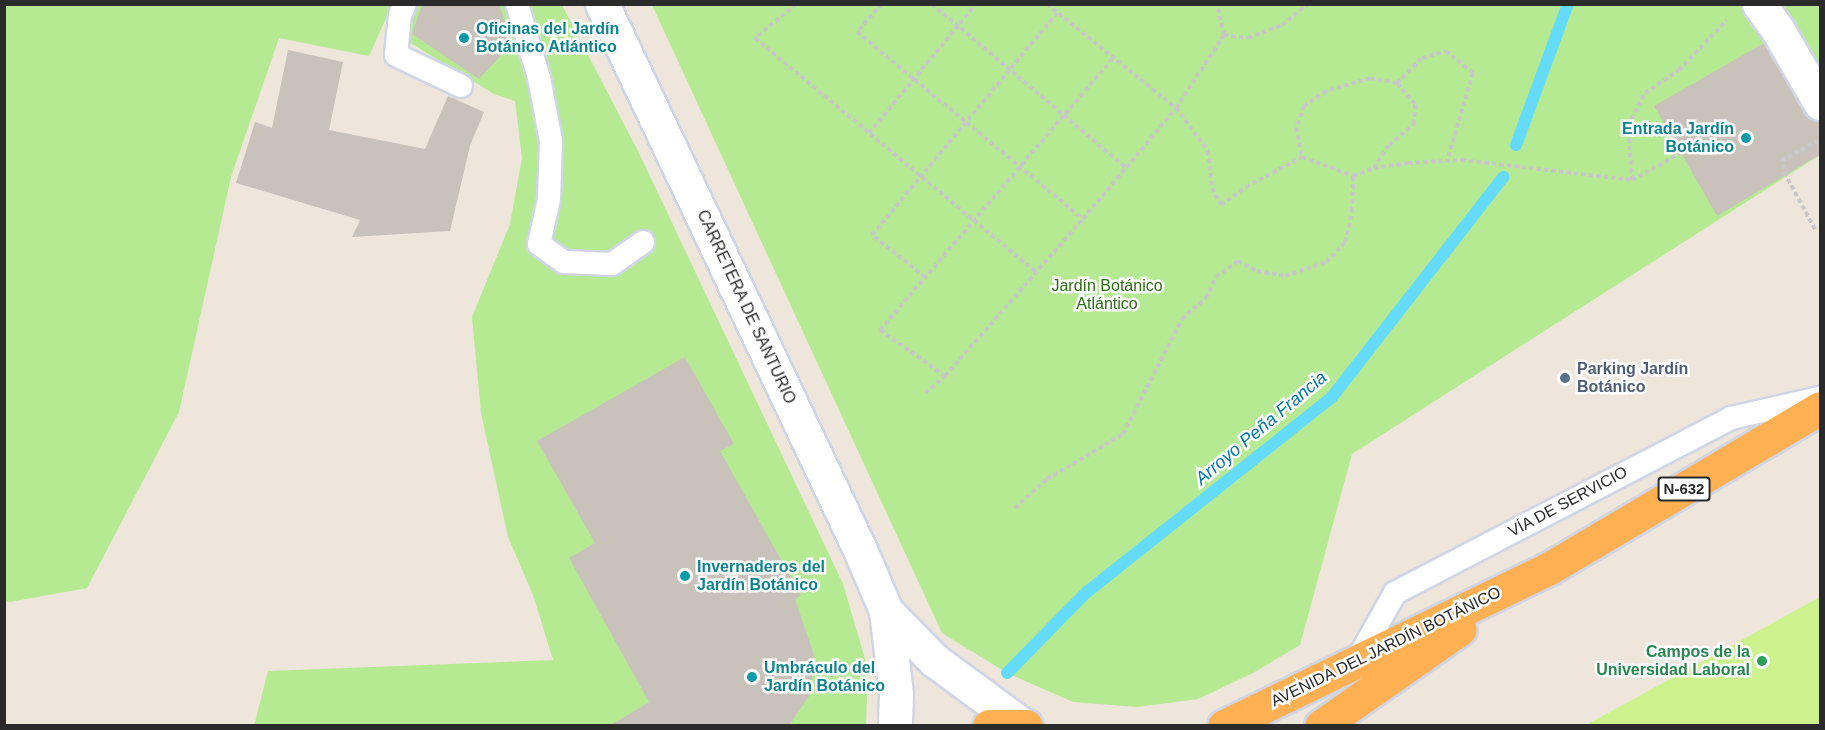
<!DOCTYPE html>
<meta charset="utf-8">
<style>
body{margin:0}
#map{position:relative;width:1825px;height:730px;overflow:hidden;background:#eee5db;font-family:Arial,sans-serif}
div>[style]{position:absolute}
.green>*{inset:0;background:#b5ea92}
.pitch>*{inset:0;background:#cdf28d}
.stream>*{height:12px;margin:-6px;padding:0 6px;transform-origin:6px;border-radius:6px;background:#64dbfa}
.building>*{inset:0;background:#c9c2bb}
.path>*{height:4px;margin-top:-2px;transform-origin:0;background:repeating-linear-gradient(90deg,#c8c8c8 0 4.5px,transparent 0 7.5px)}
.roads{filter:drop-shadow(2px 0 #d0d5e5) drop-shadow(-2px 0 #d0d5e5) drop-shadow(0 2px #d0d5e5) drop-shadow(0 -2px #d0d5e5)}
.service>*{height:22px;margin:-11px;padding:0 11px;transform-origin:11px;border-radius:11px;background:#fff}
.pedestrian>*{height:33px;margin:-16.5px;padding:0 16.5px;transform-origin:16.5px;border-radius:16.5px;background:#fff}
.minor>*{height:33px;margin:-16.5px;padding:0 16.5px;transform-origin:16.5px;border-radius:16.5px;background:#fff}
.trunk>*{height:33px;margin:-16.5px;padding:0 16.5px;transform-origin:16.5px;border-radius:16.5px;background:#feb052}
.dots>*{width:16px;height:16px;translate:-50% -50%;box-sizing:border-box;border:3px solid #fff;border-radius:50%}
span{translate:-50% -50%;white-space:nowrap;text-align:center;line-height:1.15;-webkit-text-stroke:5px #fff;paint-order:stroke}
.shield-label span{padding:2px 4px;background:#fff;border:2px solid;border-radius:4px;-webkit-text-stroke-width:0}
.shield-label{font-size:15px;color:#2a2a2a;font-weight:700}
.culture-label{font-size:16px;color:#0d838f;font-weight:700}
.left{translate:0 -50%;text-align:left}
.right{translate:-100% -50%;text-align:right}
.park-label{font-size:16px;color:#2b6f13}
.street-label{font-size:16px;color:#2a2a2a}
.service-label{font-size:16px;color:#4e5e75;font-weight:700}
.leisure-label{font-size:16px;color:#27864d;font-weight:700}
.water-label{font-size:18px;color:#0079a9;font-style:italic}
.frame{position:absolute;inset:0;border:6px solid #2a2a2a;pointer-events:none}
</style>
<div id="map">
<div class="green">
<div style="clip-path:polygon(5px 4px,392px 5px,369px 56px,279px 38px,231px 177px,179px 412px,87px 588px,10px 602px,4px 601px)"></div>
<div style="clip-path:polygon(419px 5px,562px 5px,639px 153px,843px 584px,868px 669px,866px 725px,254px 726px,268px 671px,553px 660px,533px 595px,508px 537px,481px 413px,472px 317px,510px 224px,522px 158px,515px 101px,494px 94px,404px 39px)"></div>
<div style="clip-path:polygon(652px 5px,1820px 5px,1820px 155px,1352px 454px,1300px 645px,1253px 673px,1198px 699px,1137px 707px,1073px 702px,1007px 673px,942px 633px)"></div>
</div>
<div class="pitch">
<div style="clip-path:polygon(1820px 597px,1820px 725px,1586px 725px)"></div>
</div>
<div class="stream">
<div style="left:1516px;top:145px;width:150px;rotate:-69.8deg"></div>
<div style="left:1007px;top:673px;width:114px;rotate:-45.4deg"></div>
<div style="left:1087px;top:592px;width:313px;rotate:-38.5deg"></div>
<div style="left:1332px;top:397px;width:279px;rotate:-52.1deg"></div>
</div>
<div class="building">
<div style="clip-path:polygon(422px 4px,499px 4px,512px 44px,479px 79px,412px 34px)"></div>
<div style="clip-path:polygon(1764px 43px,1804px 112px,1810px 119px,1821px 122px,1821px 154px,1717px 216px,1654px 106px)"></div>
<div style="clip-path:polygon(288px 50px,343px 62px,329px 130px,425px 149px,448px 96px,484px 112px,470px 146px,450px 231px,352px 237px,360px 220px,236px 183px,255px 122px,272px 128px)"></div>
<div style="clip-path:polygon(685px 357px,734px 444px,720px 451px,801px 595px,795px 599px,815px 658px,809px 696px,789px 726px,609px 726px,649px 702px,569px 558px,595px 543px,537px 441px)"></div>
</div>
<div class="path">
<div style="left:796px;top:4px;width:53px;rotate:140.3deg"></div>
<div style="left:755px;top:38px;width:366px;rotate:39.8deg"></div>
<div style="left:882px;top:4px;width:38px;rotate:132deg"></div>
<div style="left:857px;top:32px;width:293px;rotate:39.6deg"></div>
<div style="left:932px;top:4px;width:253px;rotate:40.2deg"></div>
<div style="left:1047px;top:4px;width:166px;rotate:38.9deg"></div>
<div style="left:1176px;top:108px;width:54px;rotate:53.3deg"></div>
<div style="left:1208px;top:151px;width:37px;rotate:84deg"></div>
<div style="left:1212px;top:188px;width:19px;rotate:62deg"></div>
<div style="left:1221px;top:205px;width:31px;rotate:-36deg"></div>
<div style="left:1246px;top:187px;width:64px;rotate:-28.2deg"></div>
<div style="left:1224px;top:35px;width:24px;rotate:7deg"></div>
<div style="left:1248px;top:38px;width:36px;rotate:-21deg"></div>
<div style="left:1282px;top:25px;width:33px;rotate:-39deg"></div>
<div style="left:1397px;top:83px;width:35px;rotate:-45deg"></div>
<div style="left:1422px;top:58px;width:25px;rotate:-16deg"></div>
<div style="left:1446px;top:51px;width:35px;rotate:39deg"></div>
<div style="left:1473px;top:73px;width:92px;rotate:106.5deg"></div>
<div style="left:869px;top:133px;width:168px;rotate:-50.3deg"></div>
<div style="left:1374px;top:168px;width:27px;rotate:-57deg"></div>
<div style="left:1389px;top:145px;width:33px;rotate:-40deg"></div>
<div style="left:1414px;top:124px;width:20px;rotate:-87deg"></div>
<div style="left:1415px;top:104px;width:28px;rotate:-131deg"></div>
<div style="left:1397px;top:83px;width:27px;rotate:-170deg"></div>
<div style="left:1370px;top:78px;width:46px;rotate:163.5deg"></div>
<div style="left:1326px;top:91px;width:27px;rotate:146deg"></div>
<div style="left:1304px;top:106px;width:23px;rotate:110deg"></div>
<div style="left:1296px;top:128px;width:30px;rotate:78deg"></div>
<div style="left:1302px;top:157px;width:54px;rotate:20.4deg"></div>
<div style="left:1353px;top:176px;width:22px;rotate:-21deg"></div>
<div style="left:1374px;top:168px;width:34px;rotate:-8deg"></div>
<div style="left:1408px;top:163px;width:54px;rotate:-3.2deg"></div>
<div style="left:1462px;top:160px;width:171px;rotate:6.7deg"></div>
<div style="left:1632px;top:180px;width:56px;rotate:-28.9deg"></div>
<div style="left:1632px;top:180px;width:54px;rotate:-94.2deg"></div>
<div style="left:1628px;top:126px;width:37px;rotate:-63deg"></div>
<div style="left:1645px;top:93px;width:41px;rotate:-34.1deg"></div>
<div style="left:1679px;top:70px;width:69px;rotate:-46.2deg"></div>
<div style="left:1815px;top:229px;width:60px;rotate:-118.7deg"></div>
<div style="left:1786px;top:176px;width:16px;rotate:-105deg"></div>
<div style="left:1782px;top:161px;width:40px;rotate:-29.7deg"></div>
<div style="left:925px;top:277px;width:68px;rotate:-141.6deg"></div>
<div style="left:872px;top:235px;width:289px;rotate:-50.2deg"></div>
<div style="left:945px;top:376px;width:80px;rotate:-144.7deg"></div>
<div style="left:880px;top:330px;width:357px;rotate:-49.4deg"></div>
<div style="left:925px;top:393px;width:26px;rotate:-40deg"></div>
<div style="left:945px;top:376px;width:209px;rotate:-48.7deg"></div>
<div style="left:1083px;top:219px;width:145px;rotate:-50deg"></div>
<div style="left:1176px;top:108px;width:87px;rotate:-56.7deg"></div>
<div style="left:1224px;top:35px;width:32px;rotate:-103deg"></div>
<div style="left:1015px;top:508px;width:43px;rotate:-42.2deg"></div>
<div style="left:1047px;top:479px;width:88px;rotate:-30.6deg"></div>
<div style="left:1123px;top:434px;width:129px;rotate:-62.8deg"></div>
<div style="left:1182px;top:319px;width:32px;rotate:-41deg"></div>
<div style="left:1206px;top:298px;width:23px;rotate:-65deg"></div>
<div style="left:1216px;top:277px;width:27px;rotate:-36deg"></div>
<div style="left:1238px;top:261px;width:21px;rotate:28deg"></div>
<div style="left:1257px;top:271px;width:28px;rotate:10deg"></div>
<div style="left:1285px;top:276px;width:43px;rotate:-18.9deg"></div>
<div style="left:1326px;top:262px;width:28px;rotate:-46deg"></div>
<div style="left:1345px;top:242px;width:32px;rotate:-77deg"></div>
<div style="left:1352px;top:211px;width:35px;rotate:-88deg"></div>
</div>
<div class="roads">
<div class="service">
<div style="left:405px;top:4px;width:12px;rotate:114deg"></div>
<div style="left:400px;top:15px;width:40px;rotate:95.7deg"></div>
<div style="left:396px;top:55px;width:72px;rotate:25.5deg"></div>
<div style="left:517px;top:4px;width:77px;rotate:73.4deg"></div>
<div style="left:539px;top:78px;width:64px;rotate:79.2deg"></div>
<div style="left:551px;top:141px;width:58px;rotate:92deg"></div>
<div style="left:549px;top:199px;width:46px;rotate:102.5deg"></div>
<div style="left:539px;top:244px;width:31px;rotate:36deg"></div>
<div style="left:564px;top:262px;width:48px;rotate:2.4deg"></div>
<div style="left:612px;top:264px;width:38px;rotate:-35deg"></div>
<div style="left:1356px;top:662px;width:79px;rotate:-60.5deg"></div>
<div style="left:1395px;top:593px;width:379px;rotate:-27.5deg"></div>
<div style="left:1731px;top:418px;width:91px;rotate:-12.7deg"></div>
</div>
<div class="pedestrian">
<div style="left:1759px;top:4px;width:34px;rotate:54deg"></div>
<div style="left:1779px;top:32px;width:82px;rotate:60deg"></div>
</div>
<div class="minor">
<div style="left:602px;top:4px;width:606px;rotate:64.7deg"></div>
<div style="left:861px;top:552px;width:64px;rotate:67deg"></div>
<div style="left:886px;top:611px;width:84px;rotate:83.1deg"></div>
<div style="left:896px;top:694px;width:32px;rotate:92deg"></div>
<div style="left:886px;top:611px;width:69px;rotate:45.6deg"></div>
<div style="left:934px;top:660px;width:108px;rotate:36.3deg"></div>
</div>
<div class="trunk">
<div style="left:989px;top:726px;width:37px"></div>
<div style="left:1224px;top:726px;width:360px;rotate:-25.9deg"></div>
<div style="left:1548px;top:569px;width:316px;rotate:-30.6deg"></div>
<div style="left:1321px;top:726px;width:169px;rotate:-34.9deg"></div>
</div>
</div>
<div class="dots">
<div style="left:464px;top:38px;background:#0f9aa8"></div>
<div style="left:1746px;top:138px;background:#0f9aa8"></div>
<div style="left:1565px;top:378px;background:#5c6f8a"></div>
<div style="left:685px;top:576px;background:#0f9aa8"></div>
<div style="left:1762px;top:661px;background:#2e9e5b"></div>
<div style="left:752px;top:677px;background:#0f9aa8"></div>
</div>
<div class="shield-label">
<span style="left:1684px;top:489px">N-632</span>
</div>
<div class="culture-label">
<span class="left" style="left:476px;top:38px">Oficinas del Jardín<br>Botánico Atlántico</span>
<span class="right" style="left:1734px;top:138px">Entrada Jardín<br>Botánico</span>
<span class="left" style="left:697px;top:576px">Invernaderos del<br>Jardín Botánico</span>
<span class="left" style="left:764px;top:677px">Umbráculo del<br>Jardín Botánico</span>
</div>
<div class="park-label">
<span style="left:1107px;top:295px">Jardín Botánico<br>Atlántico</span>
</div>
<div class="street-label">
<span style="left:746px;top:307px;rotate:65deg">CARRETERA DE SANTURIO</span>
<span style="left:1568px;top:502px;rotate:-28deg">VÍA DE SERVICIO</span>
<span style="left:1386px;top:647px;rotate:-26deg">AVENIDA DEL JARDÍN BOTÁNICO</span>
</div>
<div class="service-label">
<span class="left" style="left:1577px;top:378px">Parking Jardín<br>Botánico</span>
</div>
<div class="leisure-label">
<span class="right" style="left:1750px;top:661px">Campos de la<br>Universidad Laboral</span>
</div>
<div class="water-label">
<span style="left:1261px;top:428px;rotate:-40deg">Arroyo Peña Francia</span>
</div>
<div class="frame"></div>
</div>
